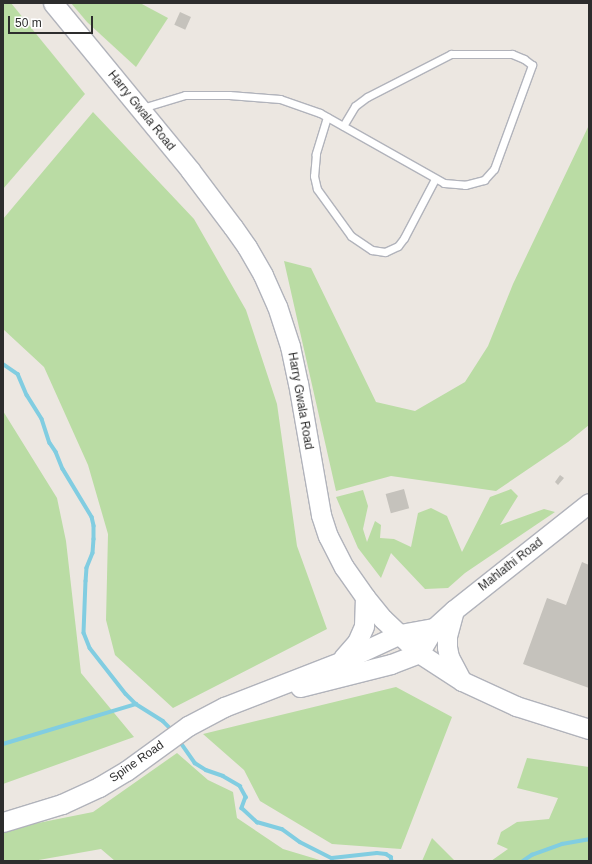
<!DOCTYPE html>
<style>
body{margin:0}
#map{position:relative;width:592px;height:864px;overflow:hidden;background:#ece7e1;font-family:Arial,sans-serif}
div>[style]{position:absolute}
.green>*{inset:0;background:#badca4}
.stream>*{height:3.5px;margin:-1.75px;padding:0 1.75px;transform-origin:1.75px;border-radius:1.75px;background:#81cde1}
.building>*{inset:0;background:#c5c2bc;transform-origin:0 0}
.roads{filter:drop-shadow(1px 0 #b1b3bb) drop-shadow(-1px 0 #b1b3bb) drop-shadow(0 1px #b1b3bb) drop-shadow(0 -1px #b1b3bb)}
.lane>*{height:7px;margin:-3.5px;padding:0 3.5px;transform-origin:3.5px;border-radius:3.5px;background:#fff}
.secondary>*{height:19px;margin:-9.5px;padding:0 9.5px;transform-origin:9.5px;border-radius:9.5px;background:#fff}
span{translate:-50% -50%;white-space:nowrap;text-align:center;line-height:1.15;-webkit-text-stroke:3px #fff;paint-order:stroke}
.street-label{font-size:12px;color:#2d2d2d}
.frame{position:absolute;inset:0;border:4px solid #2d2d2d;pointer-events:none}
.scale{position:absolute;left:8px;top:16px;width:85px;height:18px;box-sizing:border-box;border:2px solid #2d2d2d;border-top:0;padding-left:5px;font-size:12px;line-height:14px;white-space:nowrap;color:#2d2d2d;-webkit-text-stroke:3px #fff;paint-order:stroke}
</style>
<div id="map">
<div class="green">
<div style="clip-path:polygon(3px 3px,11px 3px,85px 94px,3px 189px)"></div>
<div style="clip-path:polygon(71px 3px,140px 3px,168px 18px,136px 67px,87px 22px)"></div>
<div style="clip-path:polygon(93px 112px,194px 219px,246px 310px,277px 404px,297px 546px,327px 629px,173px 708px,115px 655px,106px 620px,108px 534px,88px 465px,44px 367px,3px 329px,3px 219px)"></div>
<div style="clip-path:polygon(589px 125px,589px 425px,568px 442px,496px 491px,391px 476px,336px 491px,284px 261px,311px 268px,376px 402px,415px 411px,465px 382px,488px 346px,513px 284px)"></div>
<div style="clip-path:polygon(3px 411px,57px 498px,66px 541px,81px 673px,134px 737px,3px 784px)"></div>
<div style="clip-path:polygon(511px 489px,518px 496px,500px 525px,544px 509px,555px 512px,465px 573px,448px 588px,425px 589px,391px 553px,381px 578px,358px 548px,336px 497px,363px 490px,368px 506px,363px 529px,367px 542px,375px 521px,381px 525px,380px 538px,394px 539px,411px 547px,418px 513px,431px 508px,447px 516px,462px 552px,490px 497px)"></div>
<div style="clip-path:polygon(396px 687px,452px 717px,401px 849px,332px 844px,260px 801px,244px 770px,203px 734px)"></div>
<div style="clip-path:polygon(177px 753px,208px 780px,233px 792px,237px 818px,283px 849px,323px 861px,115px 861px,101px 849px,33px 861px,3px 861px,3px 830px,93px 812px)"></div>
<div style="clip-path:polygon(527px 758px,589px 767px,589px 861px,491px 861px,508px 849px,497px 844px,501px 832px,517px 822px,549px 819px,558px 798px,517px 788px)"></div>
<div style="clip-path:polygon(432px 838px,455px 861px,422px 861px)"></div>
</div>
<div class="stream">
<div style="left:3px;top:364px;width:18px;rotate:34deg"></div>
<div style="left:18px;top:374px;width:23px;rotate:67deg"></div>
<div style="left:27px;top:395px;width:28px;rotate:58deg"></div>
<div style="left:42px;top:419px;width:25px;rotate:72deg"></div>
<div style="left:50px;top:443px;width:11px;rotate:56deg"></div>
<div style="left:56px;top:452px;width:18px;rotate:68deg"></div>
<div style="left:63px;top:469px;width:56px;rotate:58.9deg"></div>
<div style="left:92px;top:517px;width:9px;rotate:77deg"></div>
<div style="left:94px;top:526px;width:13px;rotate:90deg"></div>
<div style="left:94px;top:539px;width:14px;rotate:94deg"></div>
<div style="left:93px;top:553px;width:16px;rotate:112deg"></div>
<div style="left:87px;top:568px;width:13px;rotate:94deg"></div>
<div style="left:86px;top:581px;width:52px;rotate:92.2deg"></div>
<div style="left:84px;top:633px;width:16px;rotate:68deg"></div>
<div style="left:90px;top:648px;width:58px;rotate:52deg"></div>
<div style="left:126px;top:694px;width:14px;rotate:45deg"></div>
<div style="left:136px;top:704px;width:32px;rotate:32deg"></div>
<div style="left:163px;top:721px;width:14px;rotate:45deg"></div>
<div style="left:179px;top:740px;width:28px;rotate:55deg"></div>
<div style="left:195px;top:763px;width:13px;rotate:32deg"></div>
<div style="left:206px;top:770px;width:18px;rotate:19deg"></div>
<div style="left:223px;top:776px;width:20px;rotate:30deg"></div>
<div style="left:240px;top:786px;width:13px;rotate:61deg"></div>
<div style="left:246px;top:797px;width:12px;rotate:110deg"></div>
<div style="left:242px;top:808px;width:21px;rotate:43deg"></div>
<div style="left:257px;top:822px;width:26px;rotate:16deg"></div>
<div style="left:282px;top:829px;width:22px;rotate:36deg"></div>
<div style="left:300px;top:842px;width:36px;rotate:27deg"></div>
<div style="left:332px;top:858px;width:45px;rotate:-6.3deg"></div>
<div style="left:377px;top:853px;width:9px;rotate:6deg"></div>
<div style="left:386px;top:854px;width:6px;rotate:31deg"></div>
<div style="left:391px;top:857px;width:4px;rotate:76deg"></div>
<div style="left:3px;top:744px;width:139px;rotate:-16.7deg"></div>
<div style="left:523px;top:861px;width:11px;rotate:-34deg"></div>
<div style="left:532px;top:855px;width:32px;rotate:-20deg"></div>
<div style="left:562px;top:844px;width:27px;rotate:-10deg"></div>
</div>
<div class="building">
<div style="left:180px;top:12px;width:12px;height:14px;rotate:24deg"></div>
<div style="clip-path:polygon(560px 475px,564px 478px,558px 485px,555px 482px)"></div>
<div style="left:404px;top:489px;width:20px;height:19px;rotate:75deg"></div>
<div style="clip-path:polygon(582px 562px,589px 565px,589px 688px,523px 664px,547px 598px,566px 605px)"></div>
</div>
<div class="roads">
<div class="lane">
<div style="left:142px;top:108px;width:45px;rotate:-16.8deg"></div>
<div style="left:185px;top:95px;width:44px"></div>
<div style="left:229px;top:95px;width:51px;rotate:4.5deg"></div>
<div style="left:280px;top:99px;width:42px;rotate:19.3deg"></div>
<div style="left:320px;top:113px;width:142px;rotate:29.4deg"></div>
<div style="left:444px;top:183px;width:21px;rotate:5deg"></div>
<div style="left:465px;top:185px;width:20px;rotate:-15deg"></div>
<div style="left:484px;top:180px;width:15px;rotate:-48deg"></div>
<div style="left:494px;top:169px;width:111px;rotate:-69.9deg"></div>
<div style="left:532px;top:65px;width:10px;rotate:-143deg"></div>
<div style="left:524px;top:59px;width:13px;rotate:-157deg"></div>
<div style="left:512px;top:54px;width:61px;rotate:180deg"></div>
<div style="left:451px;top:54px;width:94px;rotate:152.9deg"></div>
<div style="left:367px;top:97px;width:15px;rotate:143deg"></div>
<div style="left:355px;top:106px;width:23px;rotate:121deg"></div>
<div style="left:327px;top:117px;width:39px;rotate:107deg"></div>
<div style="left:316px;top:154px;width:22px;rotate:95deg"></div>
<div style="left:314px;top:176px;width:13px;rotate:77deg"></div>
<div style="left:317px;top:189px;width:58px;rotate:54.1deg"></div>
<div style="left:351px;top:236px;width:25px;rotate:34deg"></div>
<div style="left:372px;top:250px;width:13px;rotate:9deg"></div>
<div style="left:385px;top:252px;width:14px;rotate:-25deg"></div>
<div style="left:398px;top:246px;width:10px;rotate:-53deg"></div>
<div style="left:404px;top:238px;width:67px;rotate:-62.3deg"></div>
</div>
<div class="secondary">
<div style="left:53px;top:3px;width:216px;rotate:50.6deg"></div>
<div style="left:190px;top:170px;width:71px;rotate:53deg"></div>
<div style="left:233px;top:227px;width:24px;rotate:55deg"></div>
<div style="left:247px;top:247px;width:32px;rotate:60deg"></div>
<div style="left:263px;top:275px;width:34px;rotate:66deg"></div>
<div style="left:277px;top:306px;width:42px;rotate:72deg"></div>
<div style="left:290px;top:346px;width:38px;rotate:78deg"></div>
<div style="left:298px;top:383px;width:134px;rotate:80.1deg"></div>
<div style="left:321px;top:515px;width:22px;rotate:72deg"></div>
<div style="left:328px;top:536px;width:35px;rotate:63deg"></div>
<div style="left:344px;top:567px;width:37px;rotate:55deg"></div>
<div style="left:365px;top:597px;width:28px;rotate:51deg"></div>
<div style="left:383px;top:619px;width:50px;rotate:43.4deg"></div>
<div style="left:419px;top:653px;width:51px;rotate:33.1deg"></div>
<div style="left:462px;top:681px;width:60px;rotate:24.8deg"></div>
<div style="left:516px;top:706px;width:77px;rotate:17.5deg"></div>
<div style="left:454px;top:610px;width:28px;rotate:105deg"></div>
<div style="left:447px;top:637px;width:10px;rotate:90deg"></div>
<div style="left:447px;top:647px;width:10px;rotate:79deg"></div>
<div style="left:449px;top:657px;width:27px;rotate:62deg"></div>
<div style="left:343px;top:658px;width:21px;rotate:-49deg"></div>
<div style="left:357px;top:642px;width:17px;rotate:-66deg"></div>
<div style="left:364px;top:626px;width:29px;rotate:-88deg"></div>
<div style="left:300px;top:687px;width:94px;rotate:-14.2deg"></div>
<div style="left:391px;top:664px;width:30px;rotate:-21deg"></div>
<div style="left:419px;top:653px;width:29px;rotate:-59deg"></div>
<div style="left:434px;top:628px;width:27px;rotate:-42deg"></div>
<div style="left:454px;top:610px;width:172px;rotate:-38.4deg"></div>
<div style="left:3px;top:822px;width:62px;rotate:-17deg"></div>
<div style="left:62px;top:804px;width:41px;rotate:-24.7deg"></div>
<div style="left:99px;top:787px;width:31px;rotate:-31deg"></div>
<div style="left:126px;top:771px;width:77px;rotate:-36deg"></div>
<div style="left:188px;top:726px;width:41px;rotate:-27.8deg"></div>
<div style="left:224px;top:707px;width:124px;rotate:-21.2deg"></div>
<div style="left:340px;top:662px;width:66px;rotate:-25deg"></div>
<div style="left:400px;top:634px;width:35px;rotate:-10deg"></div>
</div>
</div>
<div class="street-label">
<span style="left:141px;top:111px;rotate:51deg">Harry Gwala Road</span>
<span style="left:300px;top:401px;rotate:80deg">Harry Gwala Road</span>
<span style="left:511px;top:565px;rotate:-38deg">Mahlathi Road</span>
<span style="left:137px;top:762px;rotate:-35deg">Spine Road</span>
</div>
<div class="frame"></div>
<div class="scale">50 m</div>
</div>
